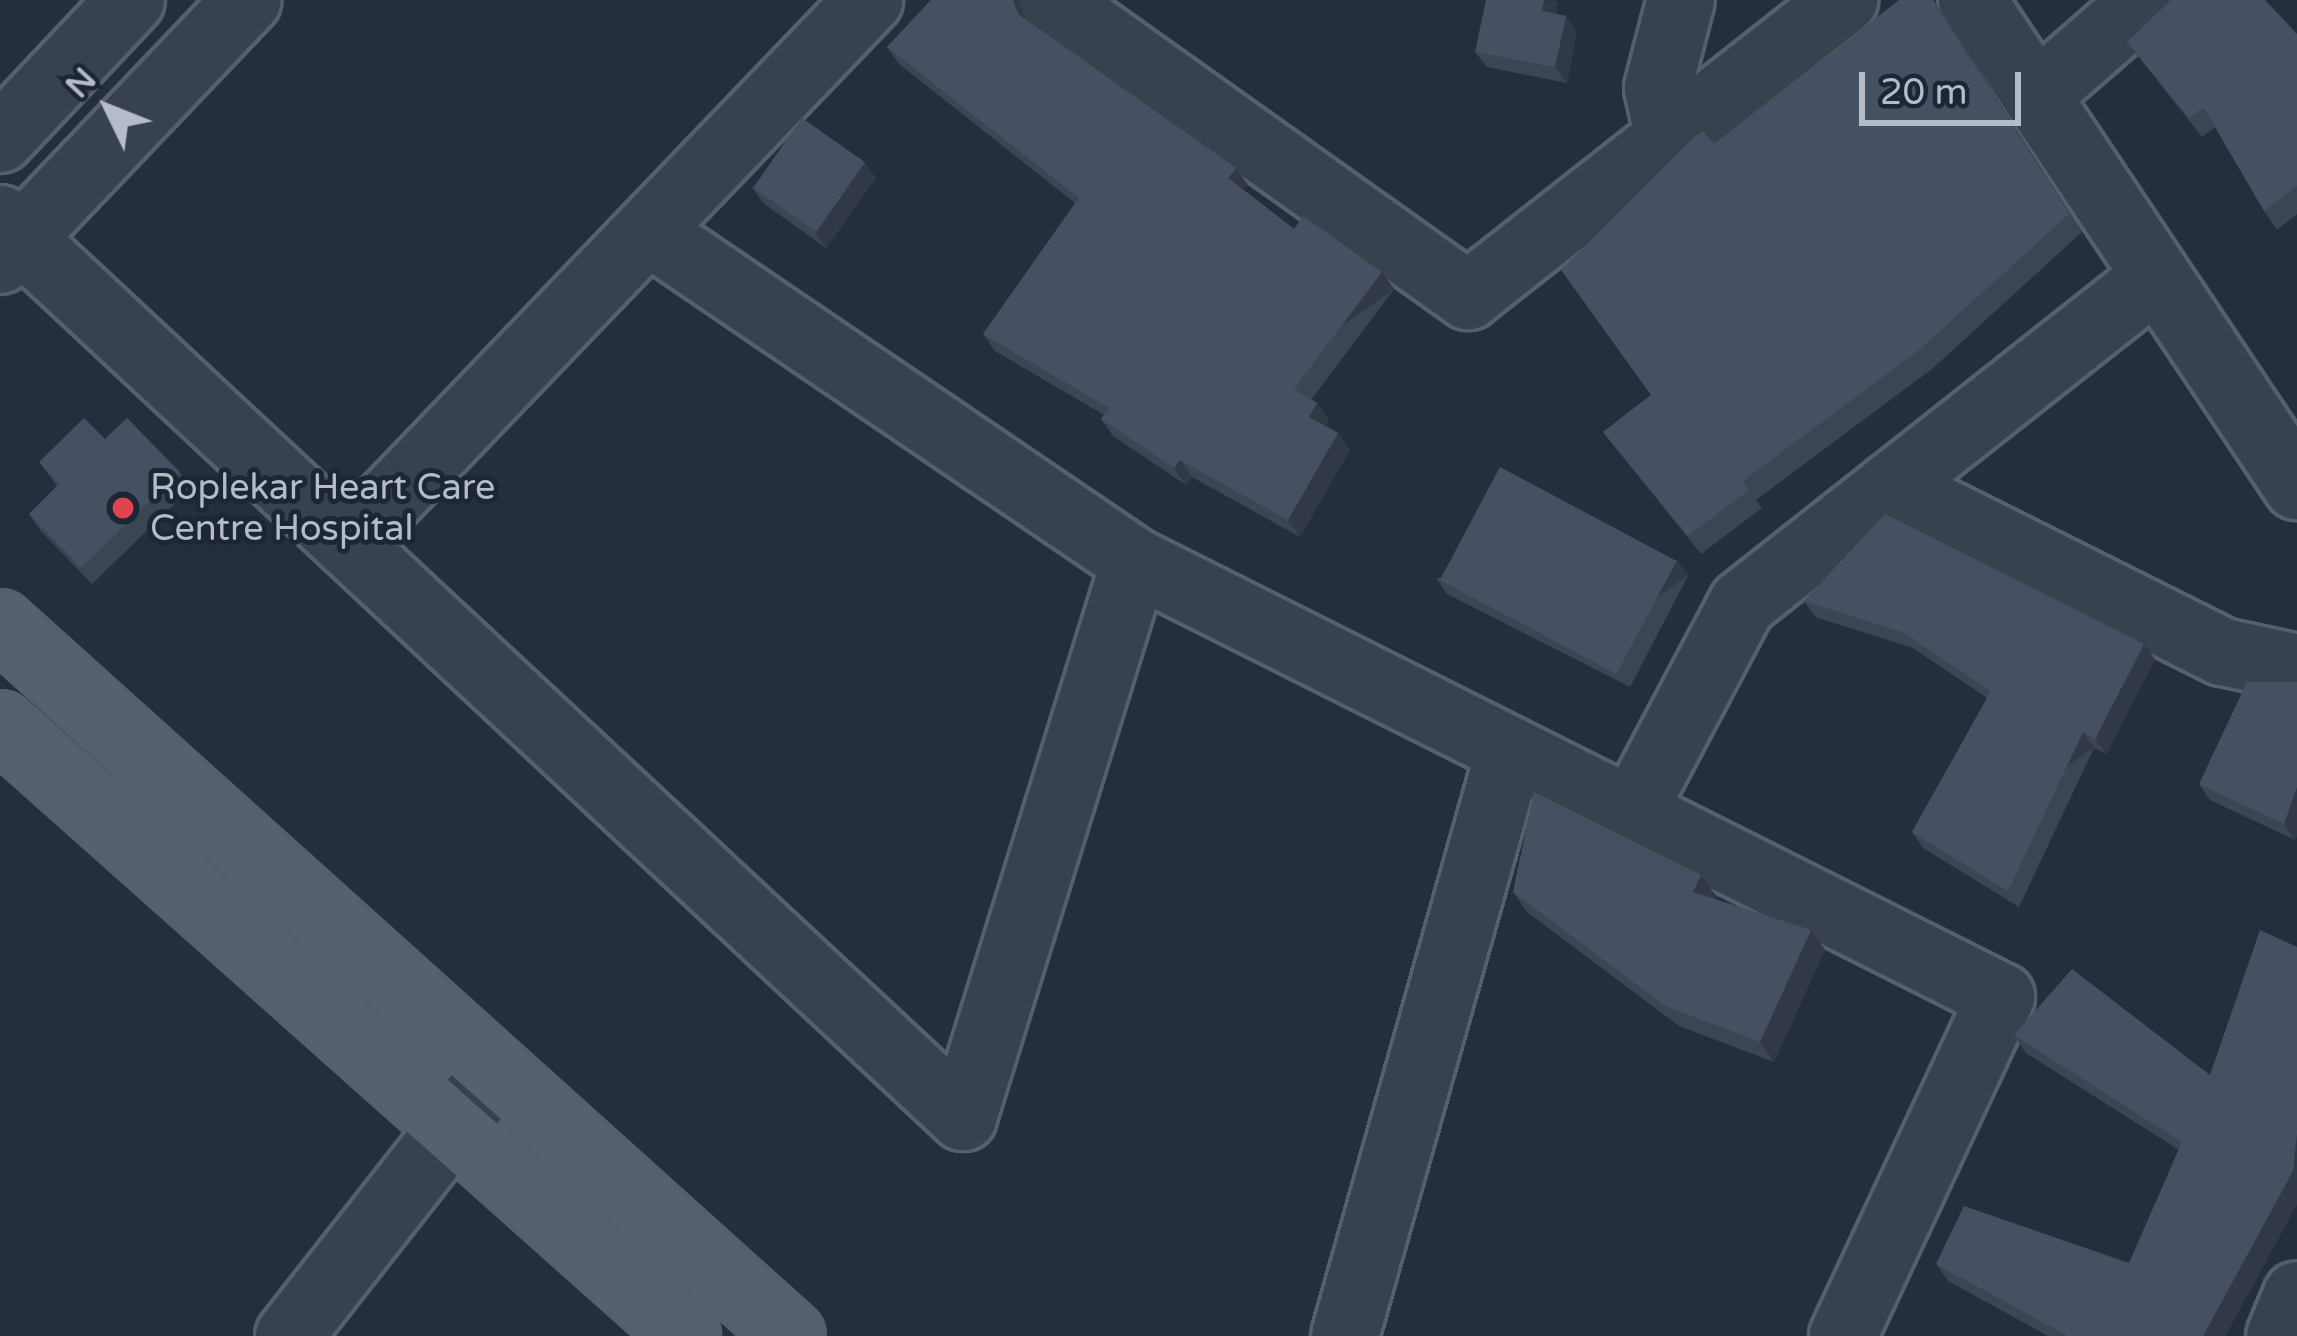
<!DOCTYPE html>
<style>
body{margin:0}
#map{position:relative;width:2297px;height:1336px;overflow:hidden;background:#242f3e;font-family:"Varela Round",sans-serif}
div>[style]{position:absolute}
.roads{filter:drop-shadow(3px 0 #565f6c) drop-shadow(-3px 0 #565f6c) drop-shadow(0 3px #565f6c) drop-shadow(0 -3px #565f6c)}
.minor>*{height:66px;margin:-33px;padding:0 33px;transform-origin:33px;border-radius:33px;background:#38414e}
.major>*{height:66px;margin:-33px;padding:0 33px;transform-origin:33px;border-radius:33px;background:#56606e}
.wall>*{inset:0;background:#3b4654}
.shaded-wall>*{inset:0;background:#303945;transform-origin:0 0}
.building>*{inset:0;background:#455162;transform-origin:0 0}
.dots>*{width:33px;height:33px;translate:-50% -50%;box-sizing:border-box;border:6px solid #1d2633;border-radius:50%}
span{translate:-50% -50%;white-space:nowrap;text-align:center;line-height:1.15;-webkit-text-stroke:10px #1d2633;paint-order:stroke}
.poi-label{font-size:36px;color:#b4bcc9}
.left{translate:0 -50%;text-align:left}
.north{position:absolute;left:48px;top:48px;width:120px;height:120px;-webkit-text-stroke:9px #1d2633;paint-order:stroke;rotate:313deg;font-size:33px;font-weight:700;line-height:48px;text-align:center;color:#b4bcc9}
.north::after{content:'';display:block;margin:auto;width:42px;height:54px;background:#b4bcc9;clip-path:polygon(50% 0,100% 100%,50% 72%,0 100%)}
.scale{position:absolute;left:1859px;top:72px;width:162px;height:54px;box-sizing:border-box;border:6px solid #b4bcc9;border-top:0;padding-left:15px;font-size:36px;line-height:42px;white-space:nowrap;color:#b4bcc9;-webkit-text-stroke:9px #1d2633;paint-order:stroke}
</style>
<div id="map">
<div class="roads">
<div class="minor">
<div style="left:1052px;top:0;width:511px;rotate:35.43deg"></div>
<div style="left:1468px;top:296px;width:479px;rotate:-38.2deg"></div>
<div style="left:1972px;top:0;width:585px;rotate:56.23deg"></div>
<div style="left:2036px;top:96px;width:146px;rotate:-41.1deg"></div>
<div style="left:1669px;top:138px;width:51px;rotate:-102.4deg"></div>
<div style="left:1658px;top:88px;width:91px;rotate:-75.4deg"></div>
<div style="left:0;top:139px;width:191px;rotate:-46.7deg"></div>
<div style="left:0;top:219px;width:1317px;rotate:43deg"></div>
<div style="left:963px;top:1117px;width:581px;rotate:-72.78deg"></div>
<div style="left:648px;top:231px;width:589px;rotate:34.2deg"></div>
<div style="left:1135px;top:562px;width:969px;rotate:26.67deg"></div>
<div style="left:2001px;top:997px;width:374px;rotate:115deg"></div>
<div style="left:0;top:260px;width:359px;rotate:-46.4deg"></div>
<div style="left:1891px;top:486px;width:371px;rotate:26.6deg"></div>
<div style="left:2223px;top:652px;width:76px;rotate:12.2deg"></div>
<div style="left:348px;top:543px;width:753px;rotate:-46.18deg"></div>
<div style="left:1632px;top:812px;width:235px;rotate:-62.1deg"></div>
<div style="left:1742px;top:604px;width:528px;rotate:-38.3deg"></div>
<div style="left:289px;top:1336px;width:335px;rotate:-51.9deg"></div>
<div style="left:1345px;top:1336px;width:608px;rotate:-74.25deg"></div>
<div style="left:2280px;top:1336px;width:44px;rotate:-67.5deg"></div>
</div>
<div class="major">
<div style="left:0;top:624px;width:1064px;rotate:41.99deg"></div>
<div style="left:0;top:725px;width:919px;rotate:41.69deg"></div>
</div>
</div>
<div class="wall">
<div style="clip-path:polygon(931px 0,1019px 0,1026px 19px,1248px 185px,1244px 190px,1294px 229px,1382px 272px,1394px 289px,1311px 400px,1317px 403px,1329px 420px,1326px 426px,1338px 433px,1350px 450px,1300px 537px,1192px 477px,1186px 485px,1113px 436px,1101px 419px,1104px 415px,995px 351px,983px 334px,1075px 203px,899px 64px,887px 47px)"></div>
<div style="clip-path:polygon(1934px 0,2082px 232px,1932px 369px,1756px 500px,1762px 508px,1701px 554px,1603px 432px,1651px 395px,1714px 144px)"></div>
<div style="clip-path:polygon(1558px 1px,1556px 14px,1566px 16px,1577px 32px,1567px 83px,1487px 67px,1475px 52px)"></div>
<div style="clip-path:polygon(2297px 34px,2297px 214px,2277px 230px,2264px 211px,2215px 127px,2202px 137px,2127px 42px)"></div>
<div style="clip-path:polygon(876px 178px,826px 248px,763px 203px,752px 187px)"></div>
<div style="clip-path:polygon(105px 439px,180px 472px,191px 488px,92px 584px,40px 530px,29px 514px,57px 486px,39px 462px)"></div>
<div style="clip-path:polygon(1677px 560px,1688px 576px,1630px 687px,1447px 594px,1436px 578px)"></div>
<div style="clip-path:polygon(1804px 601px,2144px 644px,2155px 660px,2106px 754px,2094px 748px,2019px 907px,1923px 848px,1912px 832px,1987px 698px,1913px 648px,1815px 617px)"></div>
<div style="clip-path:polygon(2297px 682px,2297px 835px,2295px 840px,2210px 800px,2199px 784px)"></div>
<div style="clip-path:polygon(1513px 892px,1716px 896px,1714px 899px,1811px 930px,1825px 950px,1774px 1062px,1679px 1026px,1527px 912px)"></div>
<div style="clip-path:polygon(2297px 947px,2297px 1204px,2225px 1336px,2048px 1336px,1948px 1281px,1936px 1264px,2129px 1263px,2179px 1150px,2026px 1053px,2014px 1035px,2210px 1075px)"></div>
</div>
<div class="shaded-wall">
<div style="clip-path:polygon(1013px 0,1019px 0,1030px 31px,1018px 14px)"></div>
<div style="clip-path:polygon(1544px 0,1558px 1px,1553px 27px,1542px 11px)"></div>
<div style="clip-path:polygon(1566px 16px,1577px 32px,1567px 83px,1555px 67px)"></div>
<div style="clip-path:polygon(865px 162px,876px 178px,826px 248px,815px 232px)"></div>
<div style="clip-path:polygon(1236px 168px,1248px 185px,1240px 195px,1228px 178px)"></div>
<div style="left:1382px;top:272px;width:21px;height:146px;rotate:55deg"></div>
<div style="clip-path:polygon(1317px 403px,1329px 420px,1321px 434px,1309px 417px)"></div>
<div style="clip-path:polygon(1338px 433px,1350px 450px,1300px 537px,1288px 520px)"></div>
<div style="clip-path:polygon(1180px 460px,1192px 477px,1186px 485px,1174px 468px)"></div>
<div style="left:1677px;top:560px;width:19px;height:125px;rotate:55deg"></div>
<div style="clip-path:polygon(2144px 644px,2155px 660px,2106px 754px,2095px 739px)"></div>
<div style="left:2083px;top:732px;width:19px;height:176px;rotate:55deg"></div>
<div style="clip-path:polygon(2297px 787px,2297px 835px,2295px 840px,2284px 824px)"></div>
<div style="clip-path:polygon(1701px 875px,1716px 896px,1707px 912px,1693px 892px)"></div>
<div style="clip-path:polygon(1811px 930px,1825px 950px,1774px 1062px,1760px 1042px)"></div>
<div style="clip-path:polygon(2297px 1134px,2297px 1204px,2225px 1336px,2203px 1336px)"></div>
</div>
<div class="building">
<div style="clip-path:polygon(931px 0,1013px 0,1018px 14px,1236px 168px,1228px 178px,1294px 229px,1303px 216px,1382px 272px,1294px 389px,1317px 403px,1309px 417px,1338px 433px,1288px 520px,1180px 460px,1174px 468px,1101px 419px,1109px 408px,983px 334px,1079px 198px,887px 47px)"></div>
<div style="clip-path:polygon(1486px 0,1544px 0,1542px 11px,1566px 16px,1555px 67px,1475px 52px)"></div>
<div style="clip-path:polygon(1899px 0,1933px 0,2069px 214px,1919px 350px,1743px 481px,1749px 490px,1688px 536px,1603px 432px,1651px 395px,1561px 270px,1694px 137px,1703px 131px,1714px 144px)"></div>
<div style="clip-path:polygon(2171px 0,2265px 0,2297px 34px,2297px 186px,2264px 211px,2204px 108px,2189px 118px,2127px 42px)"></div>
<div style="left:802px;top:118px;width:77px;height:85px;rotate:35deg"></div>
<div style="clip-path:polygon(84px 418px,105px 439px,127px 418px,180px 472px,81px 568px,29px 514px,59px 484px,39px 462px)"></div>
<div style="left:1500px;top:467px;width:200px;height:128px;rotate:28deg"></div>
<div style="clip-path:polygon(1885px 514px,2144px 644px,2095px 739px,2083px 732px,2008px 891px,1912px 832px,1991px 691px,1902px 632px,1804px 601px)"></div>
<div style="clip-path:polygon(2247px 682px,2297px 682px,2297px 787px,2284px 824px,2199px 784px)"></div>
<div style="clip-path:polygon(1534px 792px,1701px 875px,1693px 892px,1811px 930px,1760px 1042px,1665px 1006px,1513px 892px)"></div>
<div style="clip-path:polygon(2260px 930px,2297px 947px,2297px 1134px,2293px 1171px,2203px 1336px,2068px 1336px,1936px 1264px,1964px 1206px,2129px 1263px,2182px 1142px,2014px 1035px,2072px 969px,2210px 1075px)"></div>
</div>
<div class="dots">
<div style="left:123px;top:508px;background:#e0444e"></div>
</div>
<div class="poi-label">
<span class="left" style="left:150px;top:508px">Roplekar Heart Care<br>Centre Hospital</span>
</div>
<div class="north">N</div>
<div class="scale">20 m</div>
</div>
